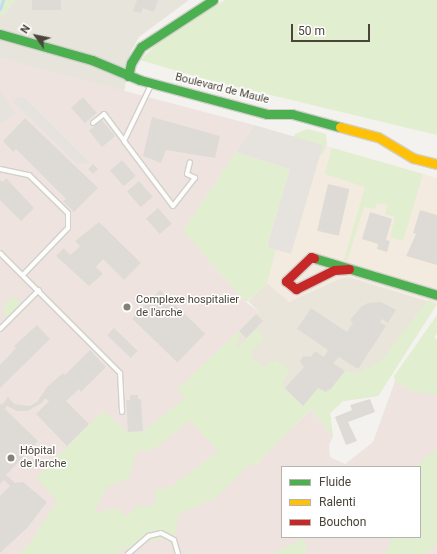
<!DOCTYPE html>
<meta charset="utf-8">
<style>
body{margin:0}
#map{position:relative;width:437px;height:554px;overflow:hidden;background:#f4f2ee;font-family:Roboto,sans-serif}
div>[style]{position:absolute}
.residential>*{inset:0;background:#e7e4dc}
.commercial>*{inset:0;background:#f3ebdf}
.education>*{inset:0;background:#eae5da}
.medical>*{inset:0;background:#eee3df}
.green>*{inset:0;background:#e1eecf}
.parking>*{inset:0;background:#e6e3df}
.stream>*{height:3px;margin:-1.5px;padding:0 1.5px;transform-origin:1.5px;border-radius:1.5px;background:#c0ddf1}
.building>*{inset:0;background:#dedbd6;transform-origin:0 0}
.roads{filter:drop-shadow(1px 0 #d2d0cb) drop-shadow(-1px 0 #d2d0cb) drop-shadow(0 1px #d2d0cb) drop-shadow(0 -1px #d2d0cb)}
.lane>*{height:4px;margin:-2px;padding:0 2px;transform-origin:2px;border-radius:2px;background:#fdfdfc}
.fast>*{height:9px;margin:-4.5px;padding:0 4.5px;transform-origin:4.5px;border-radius:4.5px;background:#4caf50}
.slow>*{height:9px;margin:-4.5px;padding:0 4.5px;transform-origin:4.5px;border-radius:4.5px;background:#ffc107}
.jam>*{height:9px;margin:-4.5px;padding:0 4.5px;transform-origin:4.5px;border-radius:4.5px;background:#c62828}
.dots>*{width:11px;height:11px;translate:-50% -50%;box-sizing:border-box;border:2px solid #fff;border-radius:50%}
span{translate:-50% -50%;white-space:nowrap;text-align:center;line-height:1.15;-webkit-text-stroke:3px #fff;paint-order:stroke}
.street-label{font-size:11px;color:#4b4439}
.poi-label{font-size:11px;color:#4b4439}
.left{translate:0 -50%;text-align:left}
.legend{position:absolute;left:281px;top:466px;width:140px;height:72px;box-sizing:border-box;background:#fff;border:1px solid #b7b4b0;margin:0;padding:5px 7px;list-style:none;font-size:12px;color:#4b4439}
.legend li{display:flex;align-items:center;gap:8px;height:20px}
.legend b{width:20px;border:1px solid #b7b4b0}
.north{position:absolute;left:16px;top:16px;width:40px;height:40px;-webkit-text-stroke:3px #fff;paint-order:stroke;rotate:303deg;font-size:11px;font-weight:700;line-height:16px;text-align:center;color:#4b4439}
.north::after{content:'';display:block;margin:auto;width:14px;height:18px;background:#4b4439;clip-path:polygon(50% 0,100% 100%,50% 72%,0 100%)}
.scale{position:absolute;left:291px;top:24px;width:79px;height:18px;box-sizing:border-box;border:2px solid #4b4439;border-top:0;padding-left:5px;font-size:12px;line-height:14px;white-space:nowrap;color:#4b4439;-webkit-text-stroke:3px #fff;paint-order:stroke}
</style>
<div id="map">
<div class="residential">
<div style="clip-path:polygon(15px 0,189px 0,139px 37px,130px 53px,124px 93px,0 58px,0 14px,4px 15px)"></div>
</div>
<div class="commercial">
<div style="clip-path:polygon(254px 125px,437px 178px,437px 303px,348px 277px,339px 279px,289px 302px,267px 283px,246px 302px,183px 231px)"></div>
</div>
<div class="education">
<div style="clip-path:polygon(348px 277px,437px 304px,378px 396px,343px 401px,330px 413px,333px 437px,312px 409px,177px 389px,259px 312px,248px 301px,267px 283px,289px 302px,339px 279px)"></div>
</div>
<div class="medical">
<div style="clip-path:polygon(evenodd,0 58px,254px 125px,183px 231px,246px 302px,259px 312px,177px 389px,255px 466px,311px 409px,333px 437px,329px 445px,330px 457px,345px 464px,373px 442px,395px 381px,437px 376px,437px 554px,0 554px,0 58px,282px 467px,420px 467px,420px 537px,282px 537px,282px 467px)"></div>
</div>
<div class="green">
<div style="clip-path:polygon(0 0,15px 0,4px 15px,0 14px)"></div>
<div style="clip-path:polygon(225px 0,437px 0,437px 135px,208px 80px,140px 60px,157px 44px)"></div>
<div style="clip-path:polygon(307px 129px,326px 134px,327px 144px,323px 153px,311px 162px,290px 143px,295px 134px)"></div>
<div style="clip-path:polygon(332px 148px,423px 174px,403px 241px,390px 237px,395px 217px,385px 214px,388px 205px,377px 203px,375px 209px,364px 207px,347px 261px,344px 260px,365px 187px,325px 174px)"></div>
<div style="clip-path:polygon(236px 152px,290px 169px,267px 247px,276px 249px,267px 283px,246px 302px,183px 231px)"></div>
<div style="clip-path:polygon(13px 296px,20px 302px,19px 313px,12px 319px,3px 312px,5px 302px)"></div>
<div style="clip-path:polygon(evenodd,428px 300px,437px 304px,378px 396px,343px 401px,330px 413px,333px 437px,311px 409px,255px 466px,251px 464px,214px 499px,179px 514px,175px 535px,124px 549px,117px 554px,19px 554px,30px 543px,57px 501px,36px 478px,103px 411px,128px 432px,143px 431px,185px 398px,177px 389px,239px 331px,241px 333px,236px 347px,240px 346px,257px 329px,264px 339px,252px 349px,252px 359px,264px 367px,276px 360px,290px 370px,281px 385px,303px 406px,318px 388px,326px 392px,330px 390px,345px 371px,359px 373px,381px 361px,428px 300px,190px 421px,219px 451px,169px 488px,155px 489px,156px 500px,153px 506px,136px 506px,127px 517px,117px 508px,94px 513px,107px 487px,129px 478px,137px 451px,153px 450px,190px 421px)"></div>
<div style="clip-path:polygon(437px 315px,437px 333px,434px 337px,437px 340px,437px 395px,414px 392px,395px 381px,394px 376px)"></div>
<div style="clip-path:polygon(437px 448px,437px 544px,426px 554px,384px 554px,389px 549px,391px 537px,420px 537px,420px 467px,415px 467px)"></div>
<div style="clip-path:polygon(304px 538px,307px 550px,304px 554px,273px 554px)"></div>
</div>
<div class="parking">
<div style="clip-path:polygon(1px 91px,16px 114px,0 124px,0 92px)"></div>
<div style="clip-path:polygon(17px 97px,24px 97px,90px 163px,77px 164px,13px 102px)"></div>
<div style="clip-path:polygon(254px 125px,323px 145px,291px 254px,267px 247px,290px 169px,236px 152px)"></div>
</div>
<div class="stream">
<div style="left:0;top:9px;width:9px;rotate:-72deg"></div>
</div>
<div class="building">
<div style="left:32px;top:0;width:29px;height:10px"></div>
<div style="clip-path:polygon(137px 0,158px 0,154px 12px,143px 8px,141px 13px,133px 11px)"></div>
<div style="left:83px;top:97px;width:21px;height:16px;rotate:49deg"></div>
<div style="clip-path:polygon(152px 117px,220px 136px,215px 158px,166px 150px,161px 163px,143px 156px)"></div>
<div style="clip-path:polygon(25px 118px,98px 188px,74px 212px,63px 201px,66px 199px,16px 149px,13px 152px,3px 141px)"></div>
<div style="left:102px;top:120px;width:21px;height:17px;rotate:51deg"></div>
<div style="left:122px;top:160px;width:21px;height:16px;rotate:49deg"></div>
<div style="left:93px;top:164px;width:7px;height:7px;rotate:45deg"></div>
<div style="clip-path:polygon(6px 178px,34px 208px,21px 221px,0 200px,0 180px,3px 182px)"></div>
<div style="left:139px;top:181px;width:21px;height:16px;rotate:49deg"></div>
<div style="left:328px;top:184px;width:22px;height:48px;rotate:13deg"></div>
<div style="left:158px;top:208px;width:21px;height:16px;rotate:49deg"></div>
<div style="clip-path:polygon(420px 210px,437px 215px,437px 265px,406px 256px,416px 234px,413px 233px)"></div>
<div style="clip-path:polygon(370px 212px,392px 219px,386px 240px,390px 241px,387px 252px,377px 249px,378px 244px,362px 239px)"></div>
<div style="clip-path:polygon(99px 222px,141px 263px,124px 280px,103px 259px,96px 267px,103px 274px,89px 286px,56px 256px,64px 248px,70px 255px,75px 251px,80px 246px,75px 241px)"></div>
<div style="left:160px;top:290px;width:63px;height:40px;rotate:44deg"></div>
<div style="clip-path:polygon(381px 302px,396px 310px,388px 323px,382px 319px,380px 322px,386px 326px,358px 369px,339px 357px,333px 363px,345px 371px,330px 390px,328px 389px,326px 392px,318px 388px,303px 406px,285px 388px,304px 367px,300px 362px,303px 356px,311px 357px,315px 351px,324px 357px,328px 350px,297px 329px,311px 308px,347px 332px,353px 323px,350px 320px,362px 306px,368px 303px)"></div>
<div style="left:256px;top:314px;width:10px;height:24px;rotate:45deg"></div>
<div style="clip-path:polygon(37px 325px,50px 339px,0 388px,0 365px,16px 348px,14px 346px)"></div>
<div style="left:114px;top:328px;width:33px;height:10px;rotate:44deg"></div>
<div style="clip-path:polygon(90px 350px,106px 367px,81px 392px,79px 389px,66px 401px,89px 424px,67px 446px,36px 414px,49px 401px,45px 398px,42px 403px,27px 411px,17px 411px,7px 406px,5px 409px,38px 441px,6px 475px,15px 483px,23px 482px,47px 502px,28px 527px,0 553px,0 496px,10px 486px,4px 480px,0 484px,0 403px,2px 405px,8px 397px,14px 404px,30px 406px,37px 402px,47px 387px,63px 373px,65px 375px)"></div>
<div style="clip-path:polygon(130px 395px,138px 395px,138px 399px,141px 399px,143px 431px,128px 432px,126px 400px,130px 400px)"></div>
<div style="clip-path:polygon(370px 399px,375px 412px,348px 422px,357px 441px,346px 445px,335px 417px,352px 410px,350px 405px)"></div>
</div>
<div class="roads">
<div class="lane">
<div style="left:152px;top:83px;width:64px;rotate:115.8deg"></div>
<div style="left:124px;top:141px;width:81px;rotate:53deg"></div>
<div style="left:173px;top:206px;width:36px;rotate:-52deg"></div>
<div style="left:195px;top:178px;width:9px;rotate:-153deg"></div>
<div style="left:187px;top:174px;width:12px;rotate:-76deg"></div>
<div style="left:93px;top:123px;width:14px;rotate:-39deg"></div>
<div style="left:104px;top:114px;width:34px;rotate:53deg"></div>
<div style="left:0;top:169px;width:30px;rotate:12deg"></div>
<div style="left:29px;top:175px;width:54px;rotate:44.3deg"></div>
<div style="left:68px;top:213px;width:15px;rotate:90deg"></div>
<div style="left:68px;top:228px;width:65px;rotate:133.8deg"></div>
<div style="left:0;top:253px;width:170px;rotate:45deg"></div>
<div style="left:120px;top:373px;width:39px;rotate:87deg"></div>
<div style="left:0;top:329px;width:55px;rotate:-45deg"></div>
<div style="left:128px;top:554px;width:28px;rotate:-41deg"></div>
<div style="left:149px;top:536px;width:12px;rotate:-14deg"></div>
<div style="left:161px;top:533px;width:15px;rotate:28deg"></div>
<div style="left:174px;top:540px;width:15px;rotate:74deg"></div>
</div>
<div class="fast">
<div style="left:0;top:34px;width:96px;rotate:15.8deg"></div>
<div style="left:92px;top:60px;width:52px;rotate:22.6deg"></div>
<div style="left:140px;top:80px;width:131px;rotate:15deg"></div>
<div style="left:267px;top:114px;width:25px"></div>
<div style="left:292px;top:114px;width:50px;rotate:15.2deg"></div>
<div style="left:128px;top:76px;width:13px;rotate:-77deg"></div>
<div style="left:131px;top:63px;width:19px;rotate:-58deg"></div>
<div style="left:141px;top:47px;width:86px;rotate:-33.1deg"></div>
<div style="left:314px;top:258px;width:128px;rotate:16.7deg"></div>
</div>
<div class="slow">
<div style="left:340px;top:127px;width:39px;rotate:15deg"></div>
<div style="left:378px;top:137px;width:41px;rotate:31deg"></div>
<div style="left:413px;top:158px;width:25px;rotate:14deg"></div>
</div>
<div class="jam">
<div style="left:314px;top:258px;width:3px;rotate:-162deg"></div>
<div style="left:311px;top:257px;width:35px;rotate:136deg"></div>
<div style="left:286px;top:281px;width:13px;rotate:39deg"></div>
<div style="left:296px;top:289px;width:42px;rotate:-26.6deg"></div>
<div style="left:334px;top:270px;width:15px;rotate:-4deg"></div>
</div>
</div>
<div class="dots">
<div style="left:127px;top:307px;background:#868178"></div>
<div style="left:11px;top:458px;background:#868178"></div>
</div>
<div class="street-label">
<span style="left:222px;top:89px;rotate:14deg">Boulevard de Maule</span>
</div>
<div class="poi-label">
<span class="left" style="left:136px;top:307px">Complexe hospitalier<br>de l'arche</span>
<span class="left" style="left:20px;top:458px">Hôpital<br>de l'arche</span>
</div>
<ul class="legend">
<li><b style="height:5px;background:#4caf50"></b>Fluide</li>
<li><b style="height:5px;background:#ffc107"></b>Ralenti</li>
<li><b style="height:5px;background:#c62828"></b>Bouchon</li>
</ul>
<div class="north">N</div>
<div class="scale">50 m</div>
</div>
